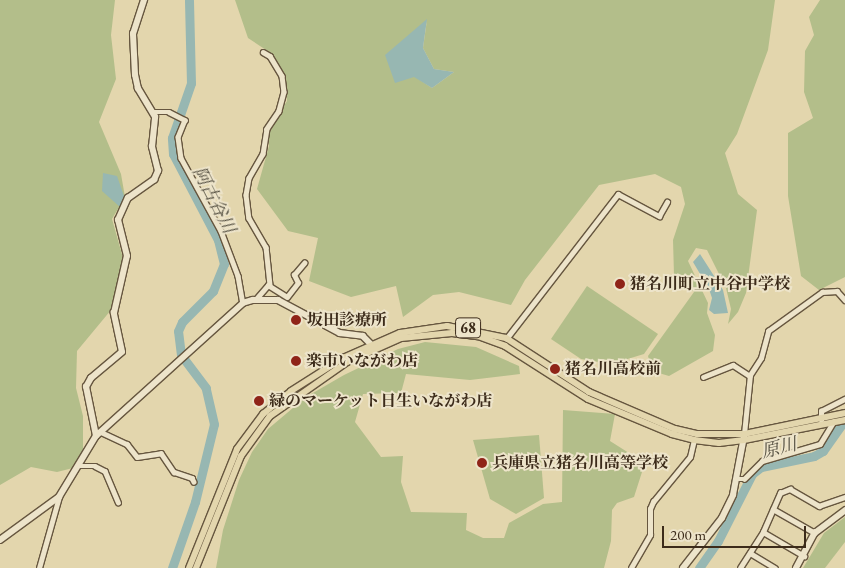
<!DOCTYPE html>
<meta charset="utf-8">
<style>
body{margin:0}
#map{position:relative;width:845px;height:568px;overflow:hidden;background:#e3d6ad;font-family:"EB Garamond","Noto Serif JP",serif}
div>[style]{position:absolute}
.green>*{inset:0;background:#b3be8a}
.water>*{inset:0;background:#97b7b2}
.river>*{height:9px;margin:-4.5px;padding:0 4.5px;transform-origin:4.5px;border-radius:4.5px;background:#97b7b2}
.roads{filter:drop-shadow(1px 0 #66563f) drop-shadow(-1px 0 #66563f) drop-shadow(0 1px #66563f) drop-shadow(0 -1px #66563f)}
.street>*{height:4.5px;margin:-2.25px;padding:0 2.25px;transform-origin:2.25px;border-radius:2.25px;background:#ede4ca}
.secondary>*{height:5.5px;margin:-2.75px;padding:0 2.75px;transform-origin:2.75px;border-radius:2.75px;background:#ede4ca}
.primary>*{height:6px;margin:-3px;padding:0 3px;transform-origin:3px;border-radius:3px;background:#e3d6ad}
.dots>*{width:14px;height:14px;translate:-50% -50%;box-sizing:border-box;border:2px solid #ede4ca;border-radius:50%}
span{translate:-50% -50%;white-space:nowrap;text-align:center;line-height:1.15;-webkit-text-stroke:4px #ede4ca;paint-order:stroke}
.shield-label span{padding:1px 4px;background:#ede4ca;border:1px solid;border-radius:4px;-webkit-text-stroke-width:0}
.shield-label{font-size:15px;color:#3c2b1a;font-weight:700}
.poi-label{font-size:16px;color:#3c2b1a;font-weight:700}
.left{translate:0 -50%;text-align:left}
.water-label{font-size:18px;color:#534e40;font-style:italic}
.scale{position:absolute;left:662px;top:526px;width:144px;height:22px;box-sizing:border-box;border:2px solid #3c2b1a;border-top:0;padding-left:6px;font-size:15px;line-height:18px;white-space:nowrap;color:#3c2b1a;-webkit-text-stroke:4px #ede4ca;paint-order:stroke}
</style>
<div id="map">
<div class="green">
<div style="clip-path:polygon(0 0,115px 0,111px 35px,116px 79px,99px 122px,121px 174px,125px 197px,112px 219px,123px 258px,111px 310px,77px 351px,76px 388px,83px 416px,83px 456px,73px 468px,57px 472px,31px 467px,0 485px)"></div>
<div style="clip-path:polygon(evenodd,235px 0,775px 0,768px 50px,737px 134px,725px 153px,738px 194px,757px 210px,746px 293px,738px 312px,728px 324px,731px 309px,726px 288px,707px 250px,696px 248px,688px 261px,708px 303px,707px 313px,715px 335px,713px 351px,669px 376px,652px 371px,648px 356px,694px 292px,674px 275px,673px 240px,685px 204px,681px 187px,655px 174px,599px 185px,525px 280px,511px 305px,459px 292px,433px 295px,403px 317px,396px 286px,351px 297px,309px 281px,318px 238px,288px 231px,257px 189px,269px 146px,269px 129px,287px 101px,285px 77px,272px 54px,248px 38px,235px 0,427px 20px,423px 48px,434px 69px,454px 72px,432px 88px,414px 76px,427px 20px)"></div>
<div style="clip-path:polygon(820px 0,845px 0,845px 277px,819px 290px,801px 276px,788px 196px,788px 133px,813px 118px,804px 92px,805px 51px,814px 35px,809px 17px)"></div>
<div style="clip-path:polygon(587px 286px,658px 334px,644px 354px,611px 364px,581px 359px,551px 339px)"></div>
<div style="clip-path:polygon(425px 342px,476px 347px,519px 366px,520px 374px,470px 380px,406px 374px,401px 393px,363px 394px,355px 422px,381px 457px,403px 456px,401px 482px,411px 512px,467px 513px,466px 530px,483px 538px,504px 538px,509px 523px,543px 504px,562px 502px,563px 410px,615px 414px,610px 441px,640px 460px,642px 472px,634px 497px,617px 503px,612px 510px,611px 541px,604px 568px,216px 568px,223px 530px,239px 480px,252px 452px,268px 429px,306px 397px,344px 375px,398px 349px)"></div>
<div style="clip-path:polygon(539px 435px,544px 498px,516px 514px,490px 499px,473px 440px)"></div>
<div style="clip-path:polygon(845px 517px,845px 542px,825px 568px,803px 568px,824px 533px)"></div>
</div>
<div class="water">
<div style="clip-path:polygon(427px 19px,423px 48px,434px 69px,454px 72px,432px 88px,414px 77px,395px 83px,385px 55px)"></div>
<div style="clip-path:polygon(103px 173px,117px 176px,125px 199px,120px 207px,102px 191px)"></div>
<div style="clip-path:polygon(700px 254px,723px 290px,728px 313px,714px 314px,709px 310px,712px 298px,709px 289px,693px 262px)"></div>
</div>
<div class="river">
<div style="left:172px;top:568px;width:70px;rotate:-70.8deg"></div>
<div style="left:195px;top:502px;width:80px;rotate:-76.3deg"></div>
<div style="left:214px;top:424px;width:37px;rotate:-103deg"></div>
<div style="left:206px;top:388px;width:41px;rotate:-127.1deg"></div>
<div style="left:181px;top:355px;width:24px;rotate:-97deg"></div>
<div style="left:178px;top:331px;width:10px;rotate:-66deg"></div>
<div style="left:182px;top:322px;width:44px;rotate:-45deg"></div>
<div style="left:213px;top:291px;width:29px;rotate:-68deg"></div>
<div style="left:224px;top:264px;width:25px;rotate:-104deg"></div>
<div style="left:218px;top:240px;width:97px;rotate:-117.6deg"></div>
<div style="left:173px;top:154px;width:16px;rotate:-94deg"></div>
<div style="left:172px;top:138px;width:58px;rotate:-70.9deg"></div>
<div style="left:191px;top:83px;width:83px;rotate:-91.4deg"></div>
<div style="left:699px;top:568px;width:33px;rotate:-55deg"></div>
<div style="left:718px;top:541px;width:75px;rotate:-63.1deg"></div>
<div style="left:752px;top:474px;width:11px;rotate:-38deg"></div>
<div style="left:761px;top:467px;width:54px;rotate:-11.7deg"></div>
<div style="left:814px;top:456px;width:10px;rotate:-29deg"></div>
<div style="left:823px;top:451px;width:39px;rotate:-55deg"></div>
</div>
<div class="roads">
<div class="street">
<div style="left:263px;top:52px;width:8px;rotate:30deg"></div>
<div style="left:270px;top:56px;width:23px;rotate:59deg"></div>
<div style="left:282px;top:76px;width:16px;rotate:83deg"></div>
<div style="left:284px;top:92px;width:20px;rotate:105deg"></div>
<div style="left:279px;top:111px;width:22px;rotate:124deg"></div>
<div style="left:267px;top:129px;width:25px;rotate:99deg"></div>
<div style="left:263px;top:154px;width:28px;rotate:120deg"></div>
<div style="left:249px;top:178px;width:17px;rotate:100deg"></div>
<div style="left:246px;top:195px;width:23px;rotate:83deg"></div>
<div style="left:249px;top:218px;width:34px;rotate:60deg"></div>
<div style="left:266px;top:247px;width:38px;rotate:84deg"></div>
<div style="left:154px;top:112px;width:15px"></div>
<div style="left:169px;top:112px;width:18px;rotate:27deg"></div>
<div style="left:185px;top:120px;width:18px;rotate:112deg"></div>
<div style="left:178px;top:137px;width:21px;rotate:82deg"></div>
<div style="left:181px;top:158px;width:83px;rotate:61.3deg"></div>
<div style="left:221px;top:231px;width:48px;rotate:69.3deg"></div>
<div style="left:238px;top:276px;width:27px;rotate:80deg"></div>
<div style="left:256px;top:299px;width:18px;rotate:-49deg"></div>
<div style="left:268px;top:285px;width:22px;rotate:32deg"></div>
<div style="left:287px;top:297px;width:18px;rotate:-52deg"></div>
<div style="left:298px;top:283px;width:9px;rotate:-117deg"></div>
<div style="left:294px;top:275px;width:16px;rotate:-50deg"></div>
<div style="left:506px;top:339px;width:183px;rotate:-52.3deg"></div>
<div style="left:618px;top:194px;width:47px;rotate:28.2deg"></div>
<div style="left:659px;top:216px;width:16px;rotate:-60deg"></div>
<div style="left:703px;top:377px;width:32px;rotate:-22deg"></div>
<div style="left:733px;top:365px;width:20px;rotate:33deg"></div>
<div style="left:821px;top:420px;width:9px;rotate:-90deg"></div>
<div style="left:821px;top:411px;width:27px;rotate:-27deg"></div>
<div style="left:101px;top:432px;width:29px;rotate:25deg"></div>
<div style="left:127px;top:444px;width:16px;rotate:52deg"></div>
<div style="left:137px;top:457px;width:24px;rotate:-9deg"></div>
<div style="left:161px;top:453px;width:23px;rotate:56deg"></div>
<div style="left:174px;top:472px;width:19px;rotate:18deg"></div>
<div style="left:192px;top:478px;width:4px;rotate:63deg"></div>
<div style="left:744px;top:434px;width:59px;rotate:-84.2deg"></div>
<div style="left:750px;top:375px;width:20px;rotate:-57deg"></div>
<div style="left:761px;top:358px;width:28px;rotate:-75deg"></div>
<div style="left:768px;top:331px;width:67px;rotate:-35.8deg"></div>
<div style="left:822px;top:292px;width:15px;rotate:-4deg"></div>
<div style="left:837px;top:291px;width:12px;rotate:48deg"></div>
<div style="left:80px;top:466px;width:15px"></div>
<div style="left:95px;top:466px;width:11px;rotate:27deg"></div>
<div style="left:105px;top:471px;width:34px;rotate:67deg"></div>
<div style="left:737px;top:479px;width:7px"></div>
<div style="left:744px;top:479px;width:25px;rotate:-45deg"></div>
<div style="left:762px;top:461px;width:60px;rotate:-16.3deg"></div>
<div style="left:820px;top:444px;width:26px;rotate:-59deg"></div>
<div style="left:773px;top:509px;width:48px;rotate:29.7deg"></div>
<div style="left:763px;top:532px;width:48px;rotate:30.3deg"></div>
<div style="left:750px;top:553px;width:29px;rotate:31deg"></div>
<div style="left:39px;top:568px;width:74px;rotate:-74.3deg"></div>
<div style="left:631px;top:568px;width:38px;rotate:-60deg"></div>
<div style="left:650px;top:535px;width:26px;rotate:-90deg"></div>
<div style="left:650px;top:509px;width:8px;rotate:-67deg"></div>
<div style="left:653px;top:502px;width:58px;rotate:-50.6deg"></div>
<div style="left:690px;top:457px;width:17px;rotate:-77deg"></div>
<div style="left:740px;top:568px;width:43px;rotate:-57.4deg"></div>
<div style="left:763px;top:532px;width:43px;rotate:-66.4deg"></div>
<div style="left:780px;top:493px;width:11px;rotate:-22deg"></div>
<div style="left:790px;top:489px;width:34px;rotate:30deg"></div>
<div style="left:819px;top:506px;width:28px;rotate:-19deg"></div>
</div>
<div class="secondary">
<div style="left:96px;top:436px;width:50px;rotate:-101.5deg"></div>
<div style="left:86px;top:387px;width:10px;rotate:-61deg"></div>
<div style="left:91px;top:378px;width:40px;rotate:-40deg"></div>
<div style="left:122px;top:352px;width:40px;rotate:-102deg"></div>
<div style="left:114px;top:313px;width:58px;rotate:-77.2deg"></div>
<div style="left:127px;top:256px;width:37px;rotate:-104deg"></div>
<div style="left:118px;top:220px;width:24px;rotate:-66deg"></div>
<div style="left:128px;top:198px;width:32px;rotate:-35deg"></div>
<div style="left:154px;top:180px;width:10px;rotate:-66deg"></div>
<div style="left:158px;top:171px;width:25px;rotate:-104deg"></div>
<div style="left:152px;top:147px;width:30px;rotate:-84deg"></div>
<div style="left:155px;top:117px;width:33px;rotate:-121deg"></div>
<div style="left:138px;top:89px;width:14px;rotate:-102deg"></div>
<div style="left:135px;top:75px;width:41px;rotate:-92.8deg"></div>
<div style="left:133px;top:34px;width:36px;rotate:-72deg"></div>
<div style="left:0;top:540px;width:73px;rotate:-36.1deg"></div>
<div style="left:59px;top:497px;width:71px;rotate:-58.8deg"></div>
<div style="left:96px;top:436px;width:198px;rotate:-42.1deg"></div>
<div style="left:243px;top:303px;width:10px;rotate:-17deg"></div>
<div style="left:253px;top:300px;width:25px"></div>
<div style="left:278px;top:300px;width:70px;rotate:28deg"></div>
<div style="left:340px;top:333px;width:23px;rotate:7deg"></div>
<div style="left:363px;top:336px;width:16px;rotate:45deg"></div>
<div style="left:683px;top:568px;width:63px;rotate:-52deg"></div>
<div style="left:722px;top:518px;width:25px;rotate:-64deg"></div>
<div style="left:733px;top:495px;width:59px;rotate:-79.3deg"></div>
<div style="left:796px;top:568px;width:40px;rotate:-62deg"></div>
<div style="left:815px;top:533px;width:38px;rotate:-37deg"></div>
</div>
<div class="primary">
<div style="left:189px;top:568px;width:128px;rotate:-68deg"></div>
<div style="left:237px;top:449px;width:44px;rotate:-53.4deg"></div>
<div style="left:263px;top:414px;width:36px;rotate:-39deg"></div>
<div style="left:291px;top:391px;width:62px;rotate:-32.4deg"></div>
<div style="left:343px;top:358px;width:62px;rotate:-23.7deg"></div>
<div style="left:400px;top:333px;width:48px;rotate:-8.5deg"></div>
<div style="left:447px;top:326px;width:60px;rotate:11.5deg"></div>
<div style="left:506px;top:338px;width:99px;rotate:33deg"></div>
<div style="left:589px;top:392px;width:94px;rotate:23.3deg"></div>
<div style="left:675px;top:429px;width:23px;rotate:13deg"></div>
<div style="left:697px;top:434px;width:47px"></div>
<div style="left:744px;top:434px;width:103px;rotate:-11.7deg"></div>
<div style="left:196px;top:568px;width:121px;rotate:-68.1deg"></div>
<div style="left:241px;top:456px;width:49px;rotate:-54.1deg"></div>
<div style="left:270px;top:416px;width:94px;rotate:-35deg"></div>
<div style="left:347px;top:362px;width:59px;rotate:-24deg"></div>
<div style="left:401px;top:338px;width:51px;rotate:-5.6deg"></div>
<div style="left:452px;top:333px;width:26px;rotate:7deg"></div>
<div style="left:478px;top:336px;width:29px;rotate:20deg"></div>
<div style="left:505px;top:346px;width:98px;rotate:32.6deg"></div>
<div style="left:588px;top:399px;width:91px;rotate:22.6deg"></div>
<div style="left:672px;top:434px;width:23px;rotate:15deg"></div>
<div style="left:694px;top:440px;width:25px;rotate:7deg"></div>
<div style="left:719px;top:443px;width:25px;rotate:-7deg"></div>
<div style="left:744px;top:440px;width:103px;rotate:-11.2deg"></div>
</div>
</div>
<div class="dots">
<div style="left:620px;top:284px;background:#8f2418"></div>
<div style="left:296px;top:320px;background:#8f2418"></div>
<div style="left:296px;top:361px;background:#8f2418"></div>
<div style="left:555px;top:369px;background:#8f2418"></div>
<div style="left:259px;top:401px;background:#8f2418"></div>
<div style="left:482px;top:463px;background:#8f2418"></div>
</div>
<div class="shield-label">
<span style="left:468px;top:328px">68</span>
</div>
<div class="poi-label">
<span class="left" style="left:630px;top:284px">猪名川町立中谷中学校</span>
<span class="left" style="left:307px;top:320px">坂田診療所</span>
<span class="left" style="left:306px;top:361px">楽市いながわ店</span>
<span class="left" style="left:565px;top:369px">猪名川高校前</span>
<span class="left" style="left:269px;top:401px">緑のマーケット日生いながわ店</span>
<span class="left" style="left:492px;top:463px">兵庫県立猪名川高等学校</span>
</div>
<div class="water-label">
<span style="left:214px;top:200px;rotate:63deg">阿古谷川</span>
<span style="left:779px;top:448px;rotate:-14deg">原川</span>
</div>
<div class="scale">200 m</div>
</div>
